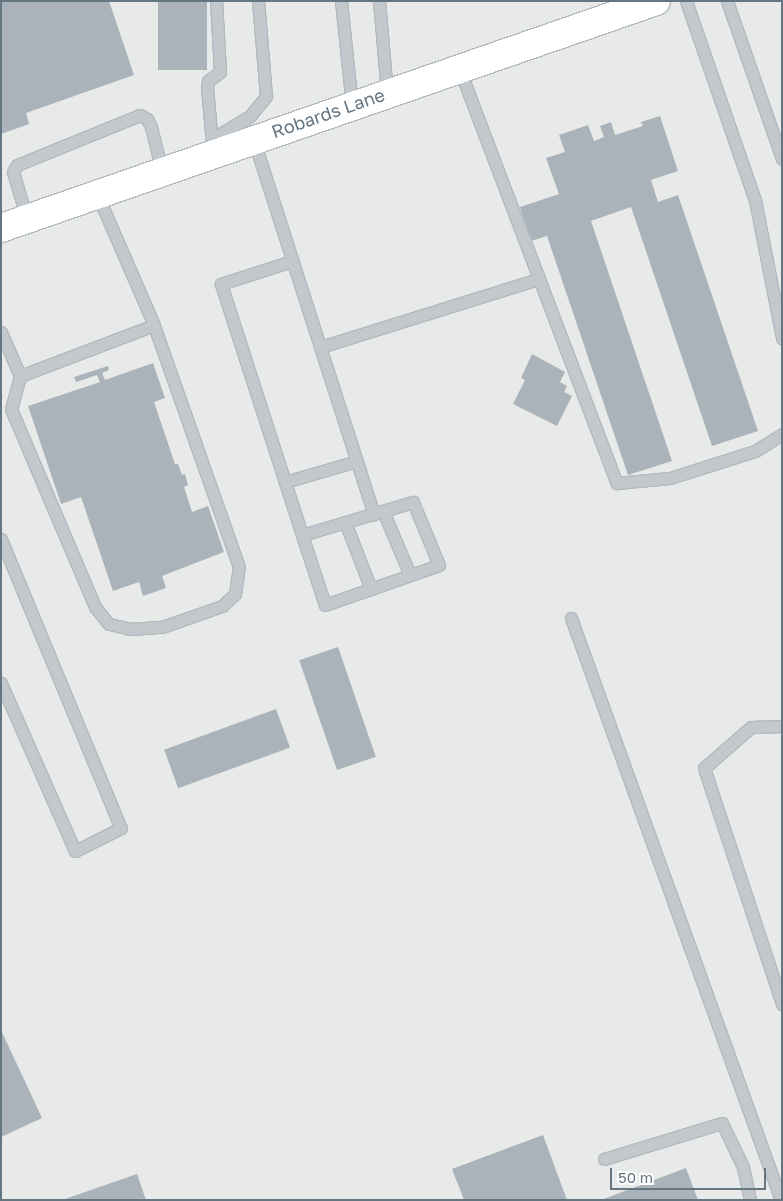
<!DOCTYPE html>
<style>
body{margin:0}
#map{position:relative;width:783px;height:1201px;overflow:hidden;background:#fafaf8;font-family:"Golos Text",sans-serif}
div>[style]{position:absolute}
.built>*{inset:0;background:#e8e9e9;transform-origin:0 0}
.building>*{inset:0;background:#aab3b9;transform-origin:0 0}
.roads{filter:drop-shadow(1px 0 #b3babf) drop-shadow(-1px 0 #b3babf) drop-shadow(0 1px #b3babf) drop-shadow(0 -1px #b3babf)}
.lane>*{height:11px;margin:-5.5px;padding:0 5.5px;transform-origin:5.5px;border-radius:5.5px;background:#c3c8cc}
.secondary>*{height:28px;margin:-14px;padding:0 14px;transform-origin:14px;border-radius:14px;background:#fff}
span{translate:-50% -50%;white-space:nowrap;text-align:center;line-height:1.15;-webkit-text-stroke:5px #fff;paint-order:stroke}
.street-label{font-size:18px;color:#657683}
.frame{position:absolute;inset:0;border:2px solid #657683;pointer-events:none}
.scale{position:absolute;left:610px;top:1168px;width:156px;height:22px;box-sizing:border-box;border:2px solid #657683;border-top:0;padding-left:6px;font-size:15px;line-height:18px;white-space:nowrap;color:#657683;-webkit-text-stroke:4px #fff;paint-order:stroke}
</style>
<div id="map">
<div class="built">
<div style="left:1px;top:1px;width:781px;height:1199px"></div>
</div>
<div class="building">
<div style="clip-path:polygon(1px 1px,109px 1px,134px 75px,26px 113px,29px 124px,1px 134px)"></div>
<div style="left:158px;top:1px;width:49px;height:69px"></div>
<div style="clip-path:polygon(660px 116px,678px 171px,651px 180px,658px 202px,678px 195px,758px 431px,712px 446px,631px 207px,591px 221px,672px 461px,628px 475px,547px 236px,531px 241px,520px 207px,559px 194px,546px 158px,565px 152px,559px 135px,588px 125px,594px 141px,604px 137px,600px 126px,611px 122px,615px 135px,643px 126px,641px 122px)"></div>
<div style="clip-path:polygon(532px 354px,565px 372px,560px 382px,567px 386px,564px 392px,572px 396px,557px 426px,513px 404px,525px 380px,521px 378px)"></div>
<div style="clip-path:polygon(153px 363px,165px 398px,154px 402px,175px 464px,178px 464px,182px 475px,185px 474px,188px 485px,184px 487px,192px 512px,208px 506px,224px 552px,162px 576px,166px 588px,143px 596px,139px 582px,113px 591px,81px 497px,61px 504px,28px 406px,100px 382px,97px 375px,76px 382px,74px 377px,108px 366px,109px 370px,102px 373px,105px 380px)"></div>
<div style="left:338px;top:647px;width:116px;height:41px;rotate:71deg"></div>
<div style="left:276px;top:709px;width:41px;height:119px;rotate:70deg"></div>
<div style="clip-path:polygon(1px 1030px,42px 1118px,1px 1137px)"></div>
<div style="clip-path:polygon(543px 1135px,567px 1200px,464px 1200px,452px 1169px)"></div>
<div style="clip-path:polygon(686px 1168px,698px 1200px,601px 1200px)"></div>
<div style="clip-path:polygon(137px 1174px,146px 1200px,65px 1200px,65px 1199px)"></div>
</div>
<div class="roads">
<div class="lane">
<div style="left:341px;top:1px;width:105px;rotate:84deg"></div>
<div style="left:379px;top:1px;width:92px;rotate:85deg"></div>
<div style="left:686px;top:1px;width:211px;rotate:70.9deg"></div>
<div style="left:755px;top:200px;width:141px;rotate:78.9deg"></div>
<div style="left:727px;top:1px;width:167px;rotate:70.8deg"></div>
<div style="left:459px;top:68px;width:444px;rotate:69.2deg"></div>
<div style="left:617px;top:483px;width:53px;rotate:-5.4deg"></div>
<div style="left:670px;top:478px;width:89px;rotate:-17.6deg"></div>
<div style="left:755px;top:451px;width:32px;rotate:-32deg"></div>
<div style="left:212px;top:139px;width:44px;rotate:-31.2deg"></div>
<div style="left:250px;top:116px;width:26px;rotate:-51deg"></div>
<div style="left:266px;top:96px;width:95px;rotate:-94.8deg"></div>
<div style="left:254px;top:141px;width:392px;rotate:72.2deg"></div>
<div style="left:212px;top:144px;width:57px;rotate:-95deg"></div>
<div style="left:207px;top:87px;width:6px;rotate:-81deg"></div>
<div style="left:208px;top:81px;width:15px;rotate:-37deg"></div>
<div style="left:220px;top:72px;width:71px;rotate:-93.2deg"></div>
<div style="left:27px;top:219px;width:49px;rotate:-106.6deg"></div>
<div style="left:13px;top:172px;width:8px;rotate:-60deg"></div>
<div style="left:17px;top:165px;width:133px;rotate:-22.1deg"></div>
<div style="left:140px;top:115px;width:8px;rotate:30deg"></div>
<div style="left:147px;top:119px;width:9px;rotate:63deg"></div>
<div style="left:151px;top:127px;width:45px;rotate:76deg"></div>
<div style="left:292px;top:261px;width:75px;rotate:162.1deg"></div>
<div style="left:221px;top:284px;width:264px;rotate:72.1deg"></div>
<div style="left:302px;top:535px;width:116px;rotate:-16.6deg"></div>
<div style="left:413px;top:502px;width:68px;rotate:67.6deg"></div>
<div style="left:439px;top:565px;width:121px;rotate:160.7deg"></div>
<div style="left:325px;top:605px;width:74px;rotate:-108.2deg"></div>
<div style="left:1px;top:332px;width:48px;rotate:66.6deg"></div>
<div style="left:20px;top:376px;width:34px;rotate:105deg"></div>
<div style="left:11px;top:409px;width:215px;rotate:67deg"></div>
<div style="left:95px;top:607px;width:22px;rotate:51deg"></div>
<div style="left:109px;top:624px;width:22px;rotate:13deg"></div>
<div style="left:130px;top:629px;width:32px;rotate:-4deg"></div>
<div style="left:162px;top:627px;width:64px;rotate:-19.3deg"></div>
<div style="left:222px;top:606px;width:18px;rotate:-43deg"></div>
<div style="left:235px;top:594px;width:27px;rotate:-82deg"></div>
<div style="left:239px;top:567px;width:256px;rotate:-109.4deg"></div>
<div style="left:154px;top:325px;width:143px;rotate:-113.5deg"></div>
<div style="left:320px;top:347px;width:228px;rotate:-17.3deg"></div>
<div style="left:20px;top:376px;width:143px;rotate:-20.8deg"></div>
<div style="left:285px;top:482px;width:75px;rotate:-16.3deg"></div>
<div style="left:383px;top:511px;width:69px;rotate:67.1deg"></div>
<div style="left:345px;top:522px;width:72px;rotate:68.8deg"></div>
<div style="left:1px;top:539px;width:313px;rotate:67.5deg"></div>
<div style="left:121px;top:828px;width:51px;rotate:153.4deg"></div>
<div style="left:75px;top:851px;width:184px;rotate:-113.8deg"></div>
<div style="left:571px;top:618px;width:619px;rotate:70.16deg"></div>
<div style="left:782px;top:726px;width:31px;rotate:178deg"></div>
<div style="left:751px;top:727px;width:62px;rotate:138.9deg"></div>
<div style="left:704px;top:768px;width:249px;rotate:71.7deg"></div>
<div style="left:604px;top:1159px;width:123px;rotate:-17deg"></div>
<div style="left:722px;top:1123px;width:49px;rotate:64.5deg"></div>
<div style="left:743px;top:1167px;width:34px;rotate:78deg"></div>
</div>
<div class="secondary">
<div style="left:1px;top:228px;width:693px;rotate:-19.11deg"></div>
</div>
</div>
<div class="street-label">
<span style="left:328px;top:113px;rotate:-19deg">Robards Lane</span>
</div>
<div class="frame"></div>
<div class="scale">50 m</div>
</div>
